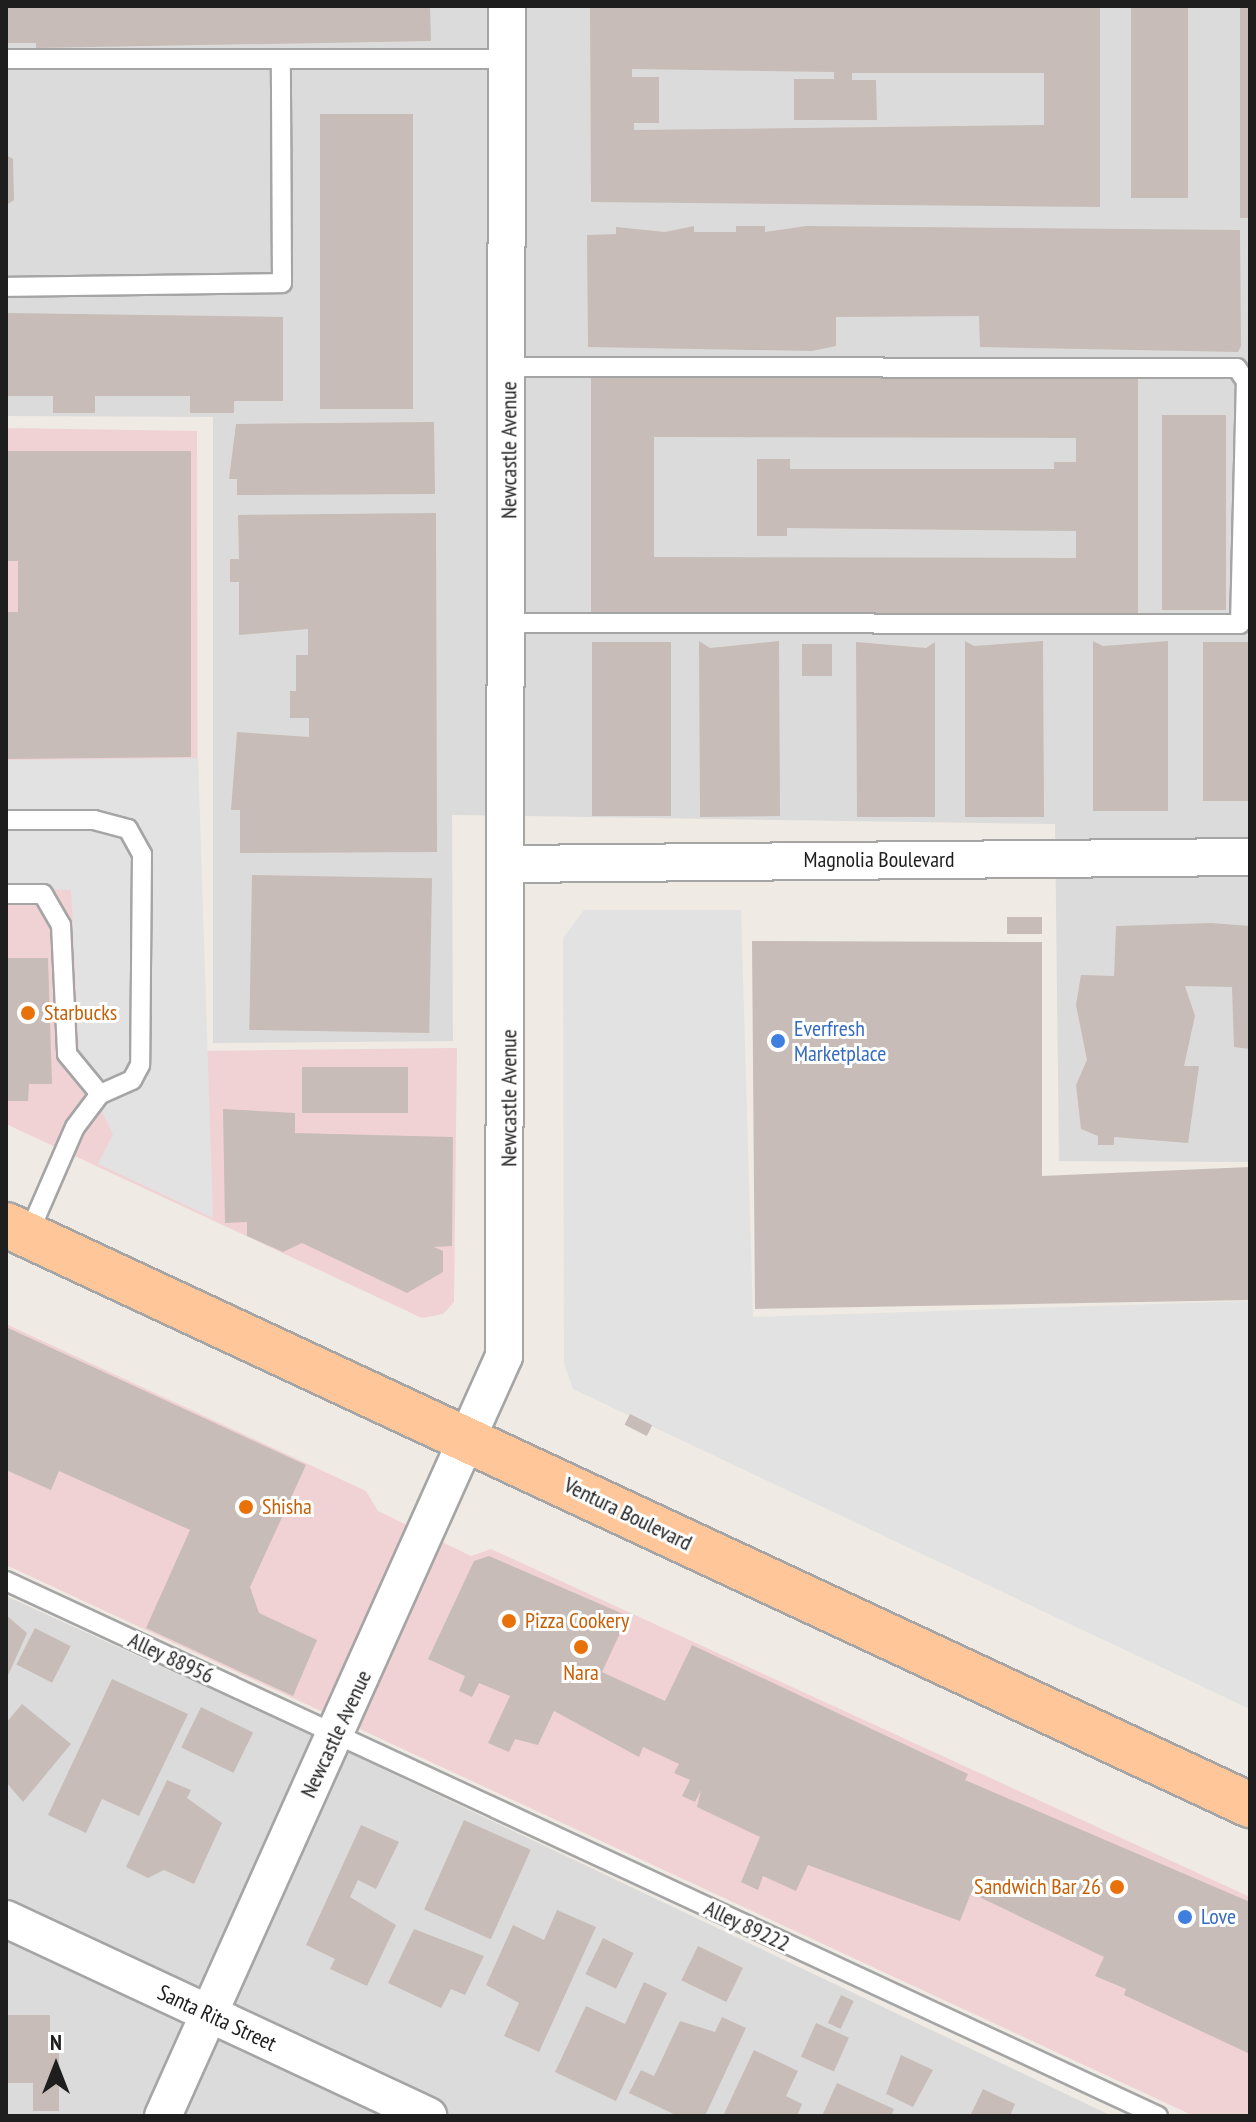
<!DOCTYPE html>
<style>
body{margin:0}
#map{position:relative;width:1256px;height:2122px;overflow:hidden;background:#efeae3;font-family:"PT Sans Narrow",sans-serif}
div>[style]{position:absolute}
.residential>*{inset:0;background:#dcdbdb}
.commercial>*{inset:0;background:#f1d2d4}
.parking>*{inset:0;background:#e2e2e2}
.building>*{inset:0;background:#c7bcb7;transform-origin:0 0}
.roads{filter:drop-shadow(2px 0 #a5a5a5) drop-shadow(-2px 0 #a5a5a5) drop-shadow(0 2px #a5a5a5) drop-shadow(0 -2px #a5a5a5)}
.lane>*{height:18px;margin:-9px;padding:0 9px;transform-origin:9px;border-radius:9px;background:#fff}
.street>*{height:36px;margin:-18px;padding:0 18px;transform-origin:18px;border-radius:18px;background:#fff}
.primary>*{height:44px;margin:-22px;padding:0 22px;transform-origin:22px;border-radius:22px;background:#ffc799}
.dots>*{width:22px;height:22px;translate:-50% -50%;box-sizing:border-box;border:4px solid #fff;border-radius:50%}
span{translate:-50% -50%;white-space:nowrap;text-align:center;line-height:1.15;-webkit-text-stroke:6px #fff;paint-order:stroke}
.street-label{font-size:22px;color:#1e1e1e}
.food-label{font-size:22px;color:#c56008}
.left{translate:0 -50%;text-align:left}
.right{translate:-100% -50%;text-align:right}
.shop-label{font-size:22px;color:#366cbe}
.frame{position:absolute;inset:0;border:8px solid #1e1e1e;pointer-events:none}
.north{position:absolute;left:16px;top:2026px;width:80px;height:80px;-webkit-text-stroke:6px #fff;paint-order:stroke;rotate:0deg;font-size:22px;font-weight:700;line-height:32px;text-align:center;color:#1e1e1e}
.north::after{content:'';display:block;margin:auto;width:28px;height:36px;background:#1e1e1e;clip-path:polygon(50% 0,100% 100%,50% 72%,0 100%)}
</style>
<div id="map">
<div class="residential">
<div style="clip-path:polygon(6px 6px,1250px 6px,1250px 1162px,1059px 1161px,1055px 824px,452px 815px,453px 1041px,213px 1043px,213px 417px,6px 416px)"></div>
<div style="clip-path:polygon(6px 1596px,318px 1738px,1112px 2116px,6px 2116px)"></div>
</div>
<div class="commercial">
<div style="clip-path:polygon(6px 428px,197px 431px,198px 1051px,457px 1048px,454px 1302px,443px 1314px,422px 1318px,6px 1124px)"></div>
<div style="clip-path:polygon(6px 1324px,366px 1491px,378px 1511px,471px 1556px,491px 1549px,1250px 1897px,1250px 2116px,1194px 2116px,6px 1565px)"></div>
</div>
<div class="parking">
<div style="clip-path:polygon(198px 758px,213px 1218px,98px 1164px,113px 1134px,80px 1069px,71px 890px,6px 888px,6px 760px)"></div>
<div style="clip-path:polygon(584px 910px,741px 910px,753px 1317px,1250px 1301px,1250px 1709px,573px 1389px,564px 1363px,563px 938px)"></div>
</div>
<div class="building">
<div style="clip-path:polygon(6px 6px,430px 6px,431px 41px,36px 48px,36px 43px,6px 43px)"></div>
<div style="clip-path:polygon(evenodd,590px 6px,1100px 6px,1100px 207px,591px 202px,590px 6px,632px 69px,834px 72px,834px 79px,794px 79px,794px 120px,877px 120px,876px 80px,852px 80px,852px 73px,1044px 73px,1044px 125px,634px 130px,634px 123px,659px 123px,659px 77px,632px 77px,632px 69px)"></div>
<div style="left:1131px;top:6px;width:57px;height:192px"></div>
<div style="left:1240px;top:6px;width:10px;height:212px"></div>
<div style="left:320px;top:114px;width:93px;height:295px"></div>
<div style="clip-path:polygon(6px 155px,13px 159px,14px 200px,6px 205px)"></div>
<div style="clip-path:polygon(694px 226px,694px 232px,736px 232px,736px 226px,765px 226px,765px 232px,806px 226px,1240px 230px,1241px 346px,1238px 352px,980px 347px,979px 316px,836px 317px,836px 346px,812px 351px,588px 347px,587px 235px,616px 234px,616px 227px,665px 232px)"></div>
<div style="clip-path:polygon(6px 313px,283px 317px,283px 401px,234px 401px,234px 413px,190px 413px,190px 396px,95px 396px,95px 413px,53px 413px,53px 396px,6px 396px)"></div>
<div style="clip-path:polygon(evenodd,591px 376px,1138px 376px,1138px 618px,591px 619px,591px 376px,654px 437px,1076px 438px,1076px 462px,1054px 462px,1054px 469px,790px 469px,790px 459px,757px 459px,757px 536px,787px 536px,787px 528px,1076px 531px,1076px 558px,654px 557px,654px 437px)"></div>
<div style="left:1162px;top:415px;width:64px;height:195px"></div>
<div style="clip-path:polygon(434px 422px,435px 494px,237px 495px,237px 479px,229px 479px,236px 424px)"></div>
<div style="clip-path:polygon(6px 451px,191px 451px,191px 757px,6px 759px,6px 612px,18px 612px,18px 561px,6px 561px)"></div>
<div style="clip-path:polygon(436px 513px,437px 852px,240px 853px,240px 810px,231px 810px,237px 732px,309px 737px,309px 718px,290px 718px,290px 691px,296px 691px,296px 655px,308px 655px,308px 629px,239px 635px,239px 582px,230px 582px,230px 559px,239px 559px,238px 515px)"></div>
<div style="clip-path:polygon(699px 641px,710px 648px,779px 641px,780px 816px,700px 817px)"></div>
<div style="clip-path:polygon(965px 641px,974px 646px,1043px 641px,1044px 817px,965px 817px)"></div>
<div style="clip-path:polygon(1093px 641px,1103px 646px,1168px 641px,1168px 811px,1093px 811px)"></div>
<div style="left:592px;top:642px;width:79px;height:174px"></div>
<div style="clip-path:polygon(856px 642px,926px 648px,935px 642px,935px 817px,857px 817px)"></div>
<div style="left:1203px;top:642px;width:47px;height:159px"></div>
<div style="left:802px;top:644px;width:30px;height:32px"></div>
<div style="left:252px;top:875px;width:180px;height:155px;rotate:1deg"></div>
<div style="left:1007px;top:917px;width:35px;height:17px"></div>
<div style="clip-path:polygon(1211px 923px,1250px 926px,1250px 1049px,1234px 1047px,1232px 987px,1185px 986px,1195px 1016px,1184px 1066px,1199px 1066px,1188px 1143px,1114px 1137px,1114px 1145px,1098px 1145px,1098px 1136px,1081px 1129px,1076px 1085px,1087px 1060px,1076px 1005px,1081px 975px,1114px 976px,1116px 926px)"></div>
<div style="clip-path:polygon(752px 941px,1042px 942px,1042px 1176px,1250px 1167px,1250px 1300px,755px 1309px)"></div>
<div style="clip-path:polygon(6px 958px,48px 958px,52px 1084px,29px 1084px,28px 1101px,6px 1101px)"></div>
<div style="left:302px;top:1067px;width:106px;height:46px"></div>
<div style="clip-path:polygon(223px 1109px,295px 1113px,295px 1133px,453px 1137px,452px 1246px,434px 1247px,443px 1251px,443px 1272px,407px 1293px,302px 1243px,283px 1252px,247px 1236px,247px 1222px,225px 1223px)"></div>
<div style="clip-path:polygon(6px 1327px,306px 1465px,250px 1587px,259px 1613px,317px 1640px,293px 1696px,146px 1628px,190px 1530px,59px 1471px,51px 1490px,6px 1470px)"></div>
<div style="left:630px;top:1414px;width:25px;height:12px;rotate:27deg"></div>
<div style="clip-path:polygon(489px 1556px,628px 1616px,602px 1672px,665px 1701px,692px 1645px,968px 1774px,965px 1780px,1250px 1902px,1250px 2054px,1124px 1995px,1126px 1989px,1095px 1976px,1104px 1957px,971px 1893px,960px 1921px,808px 1865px,796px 1891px,763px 1876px,758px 1890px,741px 1882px,760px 1837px,697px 1807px,701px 1790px,695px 1802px,682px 1796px,690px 1780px,674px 1773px,679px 1764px,643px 1747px,639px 1757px,554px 1711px,538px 1745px,515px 1739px,509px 1752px,488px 1743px,510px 1696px,479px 1683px,472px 1697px,459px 1691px,465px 1676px,428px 1659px,474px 1561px)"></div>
<div style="clip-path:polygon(6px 1615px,27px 1633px,6px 1680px)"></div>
<div style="left:35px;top:1628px;width:40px;height:41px;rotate:27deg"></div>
<div style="clip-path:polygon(112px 1679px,188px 1714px,139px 1816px,102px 1799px,86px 1833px,48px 1815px)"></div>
<div style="clip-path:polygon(22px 1704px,71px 1744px,23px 1802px,6px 1782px,6px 1723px)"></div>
<div style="left:201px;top:1707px;width:58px;height:45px;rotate:26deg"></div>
<div style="clip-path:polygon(167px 1780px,191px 1790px,187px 1798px,222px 1823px,194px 1884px,164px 1870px,148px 1878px,126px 1867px)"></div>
<div style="left:464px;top:1820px;width:73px;height:98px;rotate:24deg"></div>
<div style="clip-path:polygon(361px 1825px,399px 1842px,376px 1889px,358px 1880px,350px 1897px,396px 1925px,367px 1986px,330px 1969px,335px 1959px,306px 1945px)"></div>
<div style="clip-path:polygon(557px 1910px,596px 1927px,539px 2052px,504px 2036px,519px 2003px,486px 1985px,513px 1925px,544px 1940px)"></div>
<div style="clip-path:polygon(414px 1929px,484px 1956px,465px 1995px,451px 1989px,441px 2008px,388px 1983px)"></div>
<div style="left:603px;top:1938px;width:34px;height:40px;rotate:26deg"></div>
<div style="left:698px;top:1946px;width:50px;height:38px;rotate:26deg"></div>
<div style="clip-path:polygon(644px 1982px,667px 1993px,616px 2101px,555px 2072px,586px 2006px,625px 2024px)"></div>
<div style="left:841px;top:1995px;width:14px;height:31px;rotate:25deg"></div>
<div style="clip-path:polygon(6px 2015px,50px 2015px,50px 2051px,59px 2051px,59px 2111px,33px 2111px,33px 2083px,6px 2083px)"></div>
<div style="clip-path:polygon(722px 2017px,746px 2028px,705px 2116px,678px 2116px,629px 2093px,641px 2070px,654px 2076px,680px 2021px,715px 2032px)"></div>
<div style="left:816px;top:2023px;width:36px;height:37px;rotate:24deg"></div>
<div style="clip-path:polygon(754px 2050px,798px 2071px,786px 2096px,802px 2104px,797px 2116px,723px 2116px)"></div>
<div style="clip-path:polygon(901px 2055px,933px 2070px,913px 2107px,886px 2094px)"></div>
<div style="clip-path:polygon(837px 2083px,894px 2109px,891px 2116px,822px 2116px)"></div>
<div style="clip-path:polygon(983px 2089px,1015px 2104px,1010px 2116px,970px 2116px)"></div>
</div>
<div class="roads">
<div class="lane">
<div style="left:6px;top:59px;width:501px"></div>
<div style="left:6px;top:287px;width:276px;rotate:-0.8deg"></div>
<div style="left:282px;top:283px;width:223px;rotate:-90.3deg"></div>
<div style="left:508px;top:623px;width:732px;rotate:0.08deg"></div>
<div style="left:1240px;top:624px;width:243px;rotate:-88.6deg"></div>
<div style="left:1246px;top:381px;width:16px;rotate:-125deg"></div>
<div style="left:1237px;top:368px;width:728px;rotate:-179.92deg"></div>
<div style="left:6px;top:820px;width:88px"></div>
<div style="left:94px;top:820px;width:35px;rotate:15deg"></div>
<div style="left:128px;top:829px;width:29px;rotate:61deg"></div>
<div style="left:142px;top:854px;width:211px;rotate:90.5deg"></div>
<div style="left:140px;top:1065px;width:17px;rotate:118deg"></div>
<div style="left:132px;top:1080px;width:35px;rotate:156deg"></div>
<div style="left:100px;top:1094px;width:41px;rotate:127.1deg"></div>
<div style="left:75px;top:1127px;width:118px;rotate:113.5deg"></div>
<div style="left:6px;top:894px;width:37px"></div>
<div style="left:43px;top:894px;width:36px;rotate:60deg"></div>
<div style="left:61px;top:925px;width:129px;rotate:87.3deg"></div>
<div style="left:67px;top:1054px;width:52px;rotate:50.5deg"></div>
<div style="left:6px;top:1581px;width:1270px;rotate:24.91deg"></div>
</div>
<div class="street">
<div style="left:508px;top:864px;width:742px;rotate:-0.54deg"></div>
<div style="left:6px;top:1919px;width:466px;rotate:25deg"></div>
<div style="left:163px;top:2116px;width:833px;rotate:-65.83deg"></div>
<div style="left:504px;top:1356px;width:1350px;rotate:-89.87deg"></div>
</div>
<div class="primary">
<div style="left:6px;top:1225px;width:1373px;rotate:25deg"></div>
</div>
</div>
<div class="dots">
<div style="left:28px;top:1013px;background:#e8710a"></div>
<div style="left:778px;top:1041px;background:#3f7fe0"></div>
<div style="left:246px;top:1507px;background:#e8710a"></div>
<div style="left:509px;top:1621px;background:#e8710a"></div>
<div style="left:581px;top:1647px;background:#e8710a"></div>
<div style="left:1117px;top:1887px;background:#e8710a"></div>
<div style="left:1185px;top:1917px;background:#3f7fe0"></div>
</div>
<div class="street-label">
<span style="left:509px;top:450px;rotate:-90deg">Newcastle Avenue</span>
<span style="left:879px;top:860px">Magnolia Boulevard</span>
<span style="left:509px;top:1098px;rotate:-90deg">Newcastle Avenue</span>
<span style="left:628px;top:1514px;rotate:26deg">Ventura Boulevard</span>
<span style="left:171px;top:1658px;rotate:25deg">Alley 88956</span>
<span style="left:336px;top:1734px;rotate:-65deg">Newcastle Avenue</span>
<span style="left:747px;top:1926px;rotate:25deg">Alley 89222</span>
<span style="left:217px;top:2018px;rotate:25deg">Santa Rita Street</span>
</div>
<div class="food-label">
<span class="left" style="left:44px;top:1013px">Starbucks</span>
<span class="left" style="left:262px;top:1507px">Shisha</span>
<span class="left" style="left:525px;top:1621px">Pizza Cookery</span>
<span style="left:581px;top:1673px">Nara</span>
<span class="right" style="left:1101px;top:1887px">Sandwich Bar 26</span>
</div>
<div class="shop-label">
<span class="left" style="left:794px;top:1041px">Everfresh<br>Marketplace</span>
<span class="left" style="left:1201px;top:1917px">Love</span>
</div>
<div class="frame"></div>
<div class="north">N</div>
</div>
